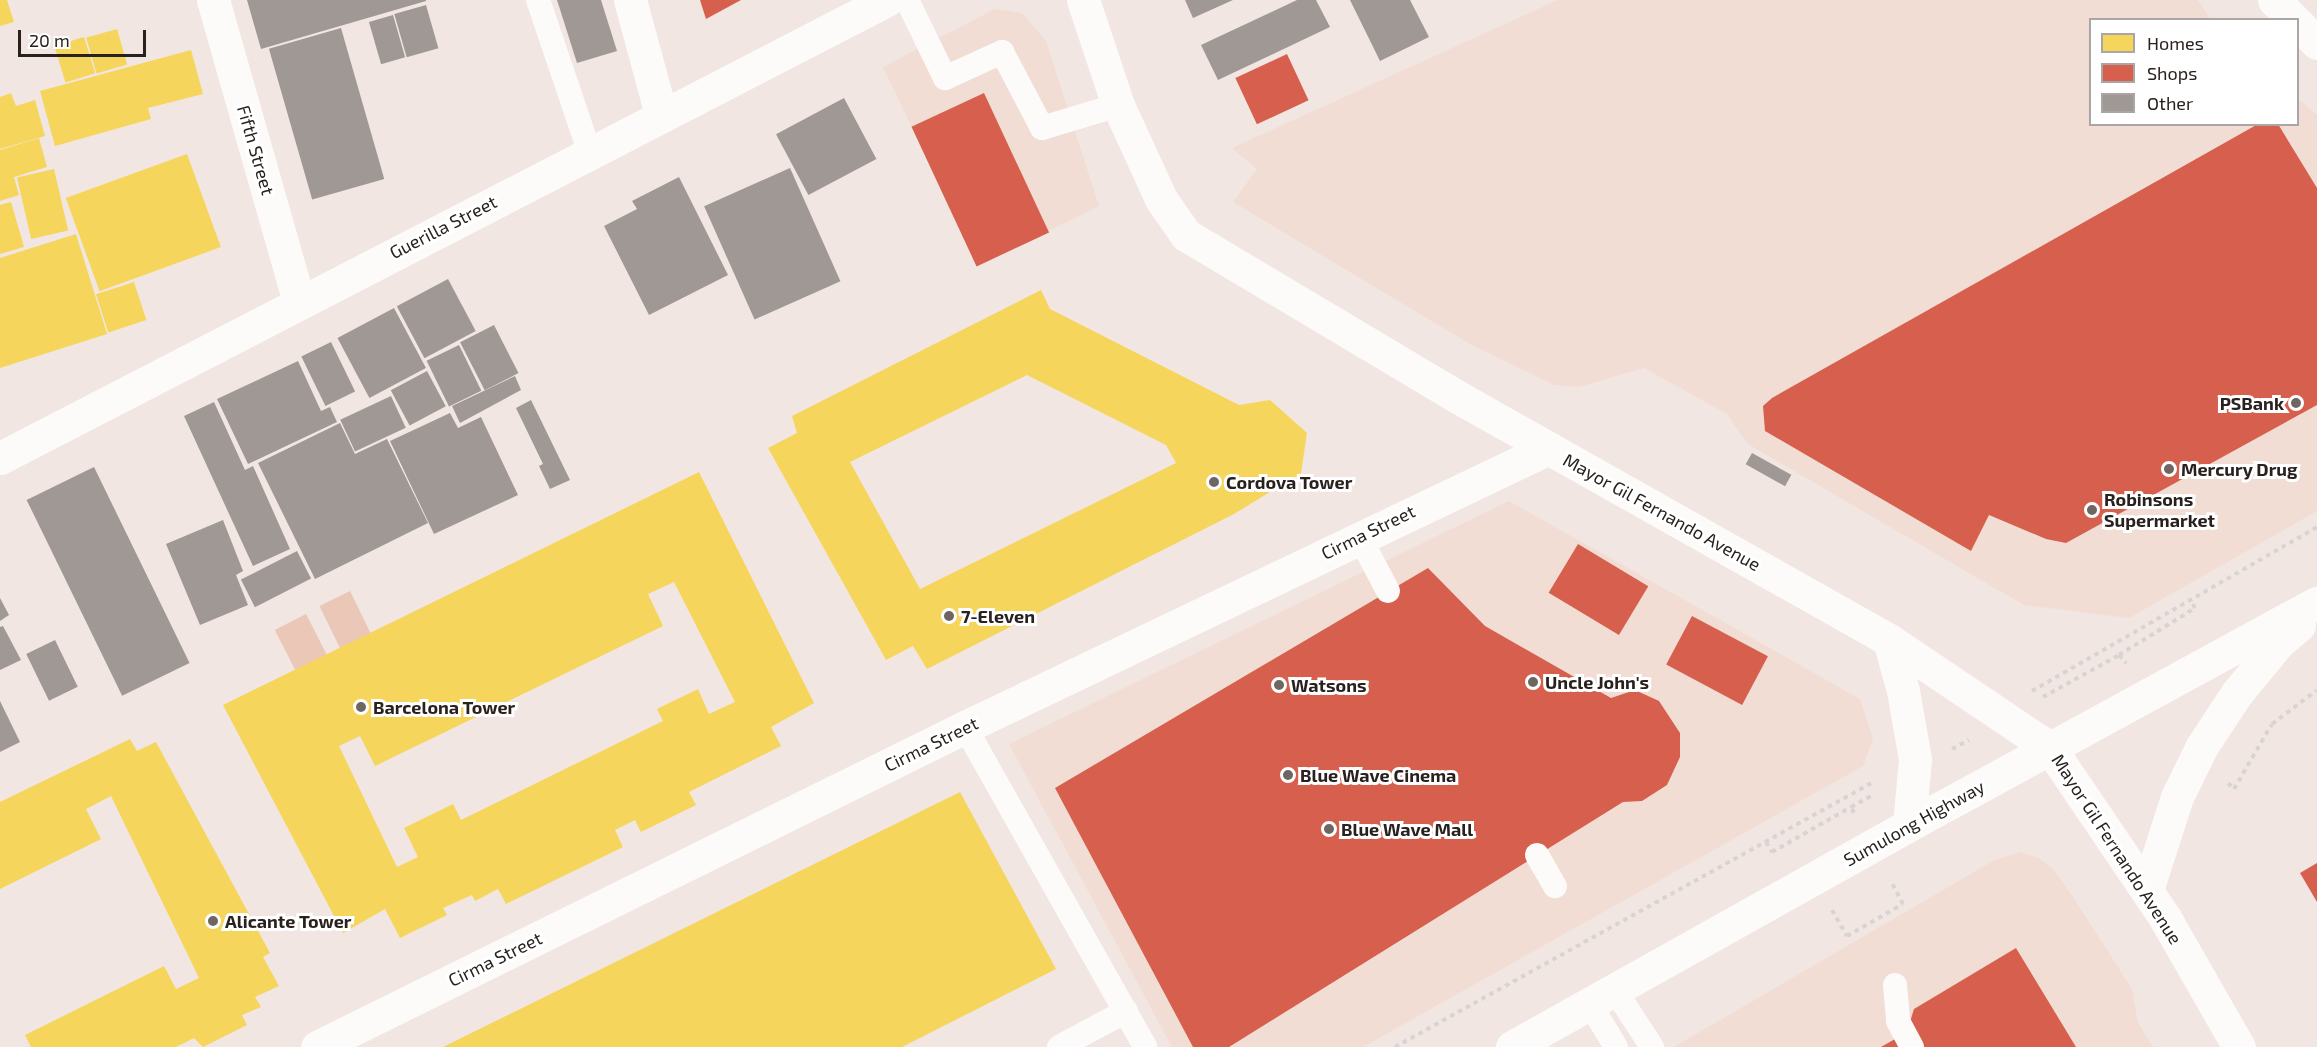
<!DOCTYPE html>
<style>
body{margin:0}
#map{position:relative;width:2317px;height:1047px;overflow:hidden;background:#f1e6e1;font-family:"Exo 2",sans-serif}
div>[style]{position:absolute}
.built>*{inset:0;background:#f1ddd3}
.green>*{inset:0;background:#eac7b6;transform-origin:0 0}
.homes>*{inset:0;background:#f6d55c;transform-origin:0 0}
.shops>*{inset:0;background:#d6604d;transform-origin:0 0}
.building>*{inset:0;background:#a09894;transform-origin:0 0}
.path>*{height:4px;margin-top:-2px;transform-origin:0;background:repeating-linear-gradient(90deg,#d8d4d3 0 4.5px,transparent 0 9px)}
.service>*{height:24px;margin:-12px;padding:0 12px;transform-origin:12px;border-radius:12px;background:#fdfbfa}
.minor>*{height:33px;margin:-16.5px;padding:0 16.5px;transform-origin:16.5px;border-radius:16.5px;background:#fdfbfa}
.tertiary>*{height:33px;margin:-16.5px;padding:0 16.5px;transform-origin:16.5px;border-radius:16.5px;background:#fdfbfa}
.secondary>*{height:33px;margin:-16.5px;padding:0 16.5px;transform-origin:16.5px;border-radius:16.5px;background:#fdfbfa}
.dots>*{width:16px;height:16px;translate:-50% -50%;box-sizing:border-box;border:3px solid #fff;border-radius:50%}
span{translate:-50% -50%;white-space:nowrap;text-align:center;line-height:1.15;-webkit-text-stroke:6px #fff;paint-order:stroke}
.street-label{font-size:18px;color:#29211e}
.poi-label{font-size:18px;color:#29211e;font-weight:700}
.right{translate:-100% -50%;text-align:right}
.left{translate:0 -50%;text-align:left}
.legend{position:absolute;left:2089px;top:18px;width:210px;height:108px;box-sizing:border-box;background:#fff;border:2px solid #a9a6a5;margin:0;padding:8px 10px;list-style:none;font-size:18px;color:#29211e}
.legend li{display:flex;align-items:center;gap:12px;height:30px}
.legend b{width:30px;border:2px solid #a9a6a5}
.scale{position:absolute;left:18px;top:30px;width:128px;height:27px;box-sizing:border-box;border:3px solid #29211e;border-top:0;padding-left:8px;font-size:18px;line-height:21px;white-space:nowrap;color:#29211e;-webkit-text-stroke:4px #fff;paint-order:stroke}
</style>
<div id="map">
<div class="built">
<div style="clip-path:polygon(1558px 0,2198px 0,2210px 19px,2090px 20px,2090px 124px,2298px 124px,2298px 99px,2317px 115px,2317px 511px,2129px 618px,2024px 605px,1748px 444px,1727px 414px,1644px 368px,1579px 387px,1554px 385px,1472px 345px,1233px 202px,1257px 169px,1232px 148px)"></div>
<div style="clip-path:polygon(995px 9px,1022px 13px,1046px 41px,1099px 206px,978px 266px,883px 67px)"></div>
<div style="clip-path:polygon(1509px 501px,1860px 699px,1873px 739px,1863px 766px,1363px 1047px,1172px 1047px,1009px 744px)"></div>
<div style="clip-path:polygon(2020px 852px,2039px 858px,2052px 868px,2071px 894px,2132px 989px,2138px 1023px,2153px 1047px,1674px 1047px,1993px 861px)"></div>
</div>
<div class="green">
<div style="left:350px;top:591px;width:77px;height:34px;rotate:64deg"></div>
<div style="left:306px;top:614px;width:76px;height:35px;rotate:63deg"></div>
</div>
<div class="homes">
<div style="clip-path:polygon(0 0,7px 0,14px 22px,0 26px)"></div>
<div style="left:117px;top:29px;width:37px;height:32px;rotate:74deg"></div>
<div style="left:84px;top:37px;width:38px;height:31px;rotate:73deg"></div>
<div style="clip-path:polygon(191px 50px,203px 94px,148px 108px,151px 119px,55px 146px,40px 91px)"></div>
<div style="clip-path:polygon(11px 93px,16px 106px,35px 100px,45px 136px,0 149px,0 97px)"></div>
<div style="clip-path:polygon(39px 138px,47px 167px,14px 177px,19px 195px,0 201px,0 150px)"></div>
<div style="left:187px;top:154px;width:99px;height:129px;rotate:70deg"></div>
<div style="left:54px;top:169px;width:63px;height:38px;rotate:77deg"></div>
<div style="clip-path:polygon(11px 202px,24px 247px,0 254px,0 205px)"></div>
<div style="clip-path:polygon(76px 234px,107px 334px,0 368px,0 258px)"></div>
<div style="left:134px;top:282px;width:40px;height:40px;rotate:72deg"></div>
<div style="clip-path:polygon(evenodd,1041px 290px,1050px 309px,1239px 405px,1270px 400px,1307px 433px,1301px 473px,1234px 514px,927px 669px,913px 646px,886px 660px,768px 448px,797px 433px,792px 416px,1041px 290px,1027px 375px,1166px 445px,1176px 463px,920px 589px,850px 462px,1027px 375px)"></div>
<div style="clip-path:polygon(evenodd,699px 472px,814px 703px,771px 727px,781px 746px,689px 792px,696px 805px,641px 832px,635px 820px,615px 830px,623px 847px,506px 904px,498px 889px,475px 901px,472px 895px,443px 908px,447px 915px,400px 938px,385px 909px,343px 933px,223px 705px,699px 472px,674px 582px,735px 702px,709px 714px,698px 689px,657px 709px,663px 721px,461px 820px,453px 804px,404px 828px,418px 857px,397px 867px,339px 746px,360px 736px,375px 766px,663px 626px,648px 594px,674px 582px)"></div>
<div style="clip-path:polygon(130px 739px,137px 751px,156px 742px,270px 953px,263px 957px,279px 986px,255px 997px,261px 1007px,242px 1015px,247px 1025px,203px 1047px,194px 1038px,176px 1047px,31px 1047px,25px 1035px,164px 966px,176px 989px,199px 978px,111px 796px,86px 809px,101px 839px,0 889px,0 802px)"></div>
<div style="clip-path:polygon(960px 792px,1056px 969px,902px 1047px,443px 1047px)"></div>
</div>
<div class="shops">
<div style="clip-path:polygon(700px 0,741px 0,706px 19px)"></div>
<div style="left:1287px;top:54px;width:51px;height:57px;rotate:65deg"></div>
<div style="left:984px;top:93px;width:154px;height:80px;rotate:65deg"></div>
<div style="clip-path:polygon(2258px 124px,2278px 124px,2317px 188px,2317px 405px,2066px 543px,2046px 539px,1989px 515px,1971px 551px,1765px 431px,1763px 406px,1772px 398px)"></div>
<div style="left:1578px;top:544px;width:82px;height:57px;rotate:31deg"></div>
<div style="clip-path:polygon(1428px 568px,1485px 626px,1611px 698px,1635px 690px,1659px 701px,1680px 733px,1680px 757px,1667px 785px,1642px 801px,1623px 802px,1229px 1047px,1193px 1047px,1055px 788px)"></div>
<div style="left:1692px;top:616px;width:86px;height:55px;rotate:28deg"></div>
<div style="clip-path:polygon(2317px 863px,2317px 902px,2300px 873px)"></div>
<div style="clip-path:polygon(2016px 948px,2076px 1047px,1923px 1047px,1910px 1022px,1914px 1009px)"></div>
<div style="clip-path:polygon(1895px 1039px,1899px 1047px,1881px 1047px)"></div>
</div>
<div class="building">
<div style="clip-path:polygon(247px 0,426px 0,426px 1px,261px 49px)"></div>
<div style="clip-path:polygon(557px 0,601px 0,617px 51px,577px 63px)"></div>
<div style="clip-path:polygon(1185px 0,1233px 0,1193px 18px)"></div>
<div style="clip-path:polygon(1297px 0,1316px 0,1330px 27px,1218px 80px,1201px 45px)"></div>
<div style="clip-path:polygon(1350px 0,1410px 0,1429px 37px,1380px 61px)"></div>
<div style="left:426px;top:5px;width:45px;height:33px;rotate:74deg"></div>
<div style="left:393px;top:15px;width:44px;height:25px;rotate:74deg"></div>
<div style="left:341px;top:28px;width:157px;height:75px;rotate:74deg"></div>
<div style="left:844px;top:98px;width:69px;height:77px;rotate:62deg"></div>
<div style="left:790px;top:168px;width:124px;height:94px;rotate:66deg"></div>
<div style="clip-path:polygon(679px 177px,728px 275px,649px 315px,604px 226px,637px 209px,632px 201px)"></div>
<div style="left:448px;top:279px;width:59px;height:58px;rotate:62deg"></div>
<div style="left:394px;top:308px;width:68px;height:64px;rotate:62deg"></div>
<div style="left:494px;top:325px;width:54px;height:38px;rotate:63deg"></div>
<div style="left:331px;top:342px;width:55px;height:33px;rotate:64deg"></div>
<div style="left:459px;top:345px;width:51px;height:36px;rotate:64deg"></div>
<div style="clip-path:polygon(298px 361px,321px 411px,330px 407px,337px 422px,248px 464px,217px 399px)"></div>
<div style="left:427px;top:371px;width:40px;height:41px;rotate:62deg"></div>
<div style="clip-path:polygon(515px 376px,521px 390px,460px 423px,452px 406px)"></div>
<div style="left:391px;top:396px;width:35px;height:56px;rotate:65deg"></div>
<div style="clip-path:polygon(531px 400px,570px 480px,550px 489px,539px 466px,543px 464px,516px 408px)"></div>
<div style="clip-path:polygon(214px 402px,245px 470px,253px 466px,290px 549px,253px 566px,184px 416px)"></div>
<div style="clip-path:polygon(450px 413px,458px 428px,481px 417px,518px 495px,434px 534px,390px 441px)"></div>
<div style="clip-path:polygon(340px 423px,355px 454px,387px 439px,428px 523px,315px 579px,258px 463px)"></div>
<div style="left:1752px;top:453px;width:45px;height:13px;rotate:29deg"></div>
<div style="left:94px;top:467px;width:218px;height:75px;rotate:64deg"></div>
<div style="clip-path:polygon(223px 520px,243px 571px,236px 575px,248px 605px,200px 625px,166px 544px)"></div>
<div style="left:297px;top:551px;width:31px;height:63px;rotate:63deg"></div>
<div style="clip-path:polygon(0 598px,9px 615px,0 621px)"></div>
<div style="clip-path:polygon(3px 626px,21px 660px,0 670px,0 627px)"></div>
<div style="left:55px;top:640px;width:52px;height:32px;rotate:64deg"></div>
<div style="clip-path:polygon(0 701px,20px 742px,0 752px)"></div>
</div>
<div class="path">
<div style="left:2119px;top:655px;width:89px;rotate:-31.7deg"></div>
<div style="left:2195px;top:608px;width:10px;rotate:-119deg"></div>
<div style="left:2032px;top:691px;width:329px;rotate:-29.9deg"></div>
<div style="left:2043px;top:697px;width:87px;rotate:-28.9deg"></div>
<div style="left:2119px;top:655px;width:11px;rotate:49deg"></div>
<div style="left:1952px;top:749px;width:19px;rotate:-28deg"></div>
<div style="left:2228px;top:783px;width:8px;rotate:45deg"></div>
<div style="left:2234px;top:789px;width:75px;rotate:-59.7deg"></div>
<div style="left:2272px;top:724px;width:56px;rotate:-37.1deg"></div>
<div style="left:1854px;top:813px;width:7px;rotate:-117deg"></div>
<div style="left:1851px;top:807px;width:25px;rotate:-29deg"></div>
<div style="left:1766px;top:842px;width:12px;rotate:59deg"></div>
<div style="left:1772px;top:852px;width:91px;rotate:-29.7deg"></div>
<div style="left:1832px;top:910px;width:30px;rotate:60deg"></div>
<div style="left:1847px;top:936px;width:64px;rotate:-29.7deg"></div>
<div style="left:1903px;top:904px;width:27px;rotate:-118deg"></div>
<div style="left:1395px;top:1047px;width:549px;rotate:-28.99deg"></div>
</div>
<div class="service">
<div style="left:538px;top:0;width:159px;rotate:71.3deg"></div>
<div style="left:907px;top:0;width:87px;rotate:64deg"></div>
<div style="left:945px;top:78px;width:63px;rotate:-24.5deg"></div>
<div style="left:1002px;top:52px;width:86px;rotate:62.2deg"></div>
<div style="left:1042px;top:128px;width:79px;rotate:-16.8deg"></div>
<div style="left:1359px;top:536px;width:62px;rotate:62.2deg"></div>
<div style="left:965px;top:727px;width:367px;rotate:60.6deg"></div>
<div style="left:1537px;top:855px;width:36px;rotate:60deg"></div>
<div style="left:1895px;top:985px;width:36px;rotate:85deg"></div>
<div style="left:1898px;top:1021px;width:30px;rotate:62deg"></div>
<div style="left:1615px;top:990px;width:68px;rotate:57deg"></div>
<div style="left:1590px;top:1004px;width:50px;rotate:58.8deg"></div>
<div style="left:1059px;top:1047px;width:76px;rotate:-28.2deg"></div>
</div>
<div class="minor">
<div style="left:213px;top:0;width:313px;rotate:74.1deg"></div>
<div style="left:630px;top:0;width:118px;rotate:74.8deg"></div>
<div style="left:2274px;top:0;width:28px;rotate:45deg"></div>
<div style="left:2298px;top:24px;width:27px;rotate:45deg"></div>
<div style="left:317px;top:1047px;width:723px;rotate:-26.28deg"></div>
<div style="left:965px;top:727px;width:647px;rotate:-25.54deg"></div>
</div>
<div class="tertiary">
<div style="left:1083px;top:0;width:111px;rotate:71.6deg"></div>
<div style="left:1118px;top:105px;width:103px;rotate:65.4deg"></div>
<div style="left:1161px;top:199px;width:44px;rotate:55.2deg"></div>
<div style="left:1186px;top:235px;width:314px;rotate:30.8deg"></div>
<div style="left:1456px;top:396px;width:497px;rotate:29.4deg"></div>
<div style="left:1889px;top:640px;width:194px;rotate:33.9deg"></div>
<div style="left:0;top:458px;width:998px;rotate:-27.31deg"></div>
</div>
<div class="secondary">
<div style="left:1889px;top:640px;width:53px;rotate:74.6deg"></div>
<div style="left:1903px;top:691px;width:69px;rotate:80deg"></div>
<div style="left:1915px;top:759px;width:66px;rotate:95.2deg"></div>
<div style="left:2050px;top:748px;width:205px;rotate:55.9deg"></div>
<div style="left:2165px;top:918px;width:149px;rotate:60.2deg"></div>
<div style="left:2147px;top:890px;width:98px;rotate:-72.1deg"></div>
<div style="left:2177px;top:797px;width:57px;rotate:-63.9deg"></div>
<div style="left:2202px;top:746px;width:64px;rotate:-56.6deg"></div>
<div style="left:2237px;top:693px;width:66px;rotate:-50.5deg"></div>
<div style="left:2279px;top:642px;width:26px;rotate:-40deg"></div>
<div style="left:1512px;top:1047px;width:455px;rotate:-29.2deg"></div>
<div style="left:1909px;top:825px;width:464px;rotate:-28.6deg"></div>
</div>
<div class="dots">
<div style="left:2296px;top:403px;background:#6f6662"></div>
<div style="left:2169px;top:469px;background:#6f6662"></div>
<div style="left:1214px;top:482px;background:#6f6662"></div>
<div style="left:2092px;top:510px;background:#6f6662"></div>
<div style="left:949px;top:616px;background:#6f6662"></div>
<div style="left:1533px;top:682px;background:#6f6662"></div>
<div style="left:1279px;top:685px;background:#6f6662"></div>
<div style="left:361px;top:707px;background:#6f6662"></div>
<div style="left:1288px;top:775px;background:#6f6662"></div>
<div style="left:1329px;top:829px;background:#6f6662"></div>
<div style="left:213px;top:921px;background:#6f6662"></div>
</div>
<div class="street-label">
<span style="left:256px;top:150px;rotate:74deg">Fifth Street</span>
<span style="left:443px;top:227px;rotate:-27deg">Guerilla Street</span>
<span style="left:1662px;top:512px;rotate:29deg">Mayor Gil Fernando Avenue</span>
<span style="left:1368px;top:532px;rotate:-26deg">Cirma Street</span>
<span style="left:931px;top:744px;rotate:-26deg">Cirma Street</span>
<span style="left:1914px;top:823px;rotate:-29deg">Sumulong Highway</span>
<span style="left:2117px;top:849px;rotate:57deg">Mayor Gil Fernando Avenue</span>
<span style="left:495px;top:959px;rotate:-26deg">Cirma Street</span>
</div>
<div class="poi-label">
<span class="right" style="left:2284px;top:403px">PSBank</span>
<span class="left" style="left:2181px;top:469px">Mercury Drug</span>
<span class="left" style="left:1226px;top:482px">Cordova Tower</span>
<span class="left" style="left:2104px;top:510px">Robinsons<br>Supermarket</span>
<span class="left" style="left:961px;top:616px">7-Eleven</span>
<span class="left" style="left:1545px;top:682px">Uncle John's</span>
<span class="left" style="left:1291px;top:685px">Watsons</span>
<span class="left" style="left:373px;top:707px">Barcelona Tower</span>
<span class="left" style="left:1300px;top:775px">Blue Wave Cinema</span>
<span class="left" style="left:1341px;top:829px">Blue Wave Mall</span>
<span class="left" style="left:225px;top:921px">Alicante Tower</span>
</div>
<ul class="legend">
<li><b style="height:16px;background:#f6d55c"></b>Homes</li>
<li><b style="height:16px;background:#d6604d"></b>Shops</li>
<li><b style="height:16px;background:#a09894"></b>Other</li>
</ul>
<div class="scale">20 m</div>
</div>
